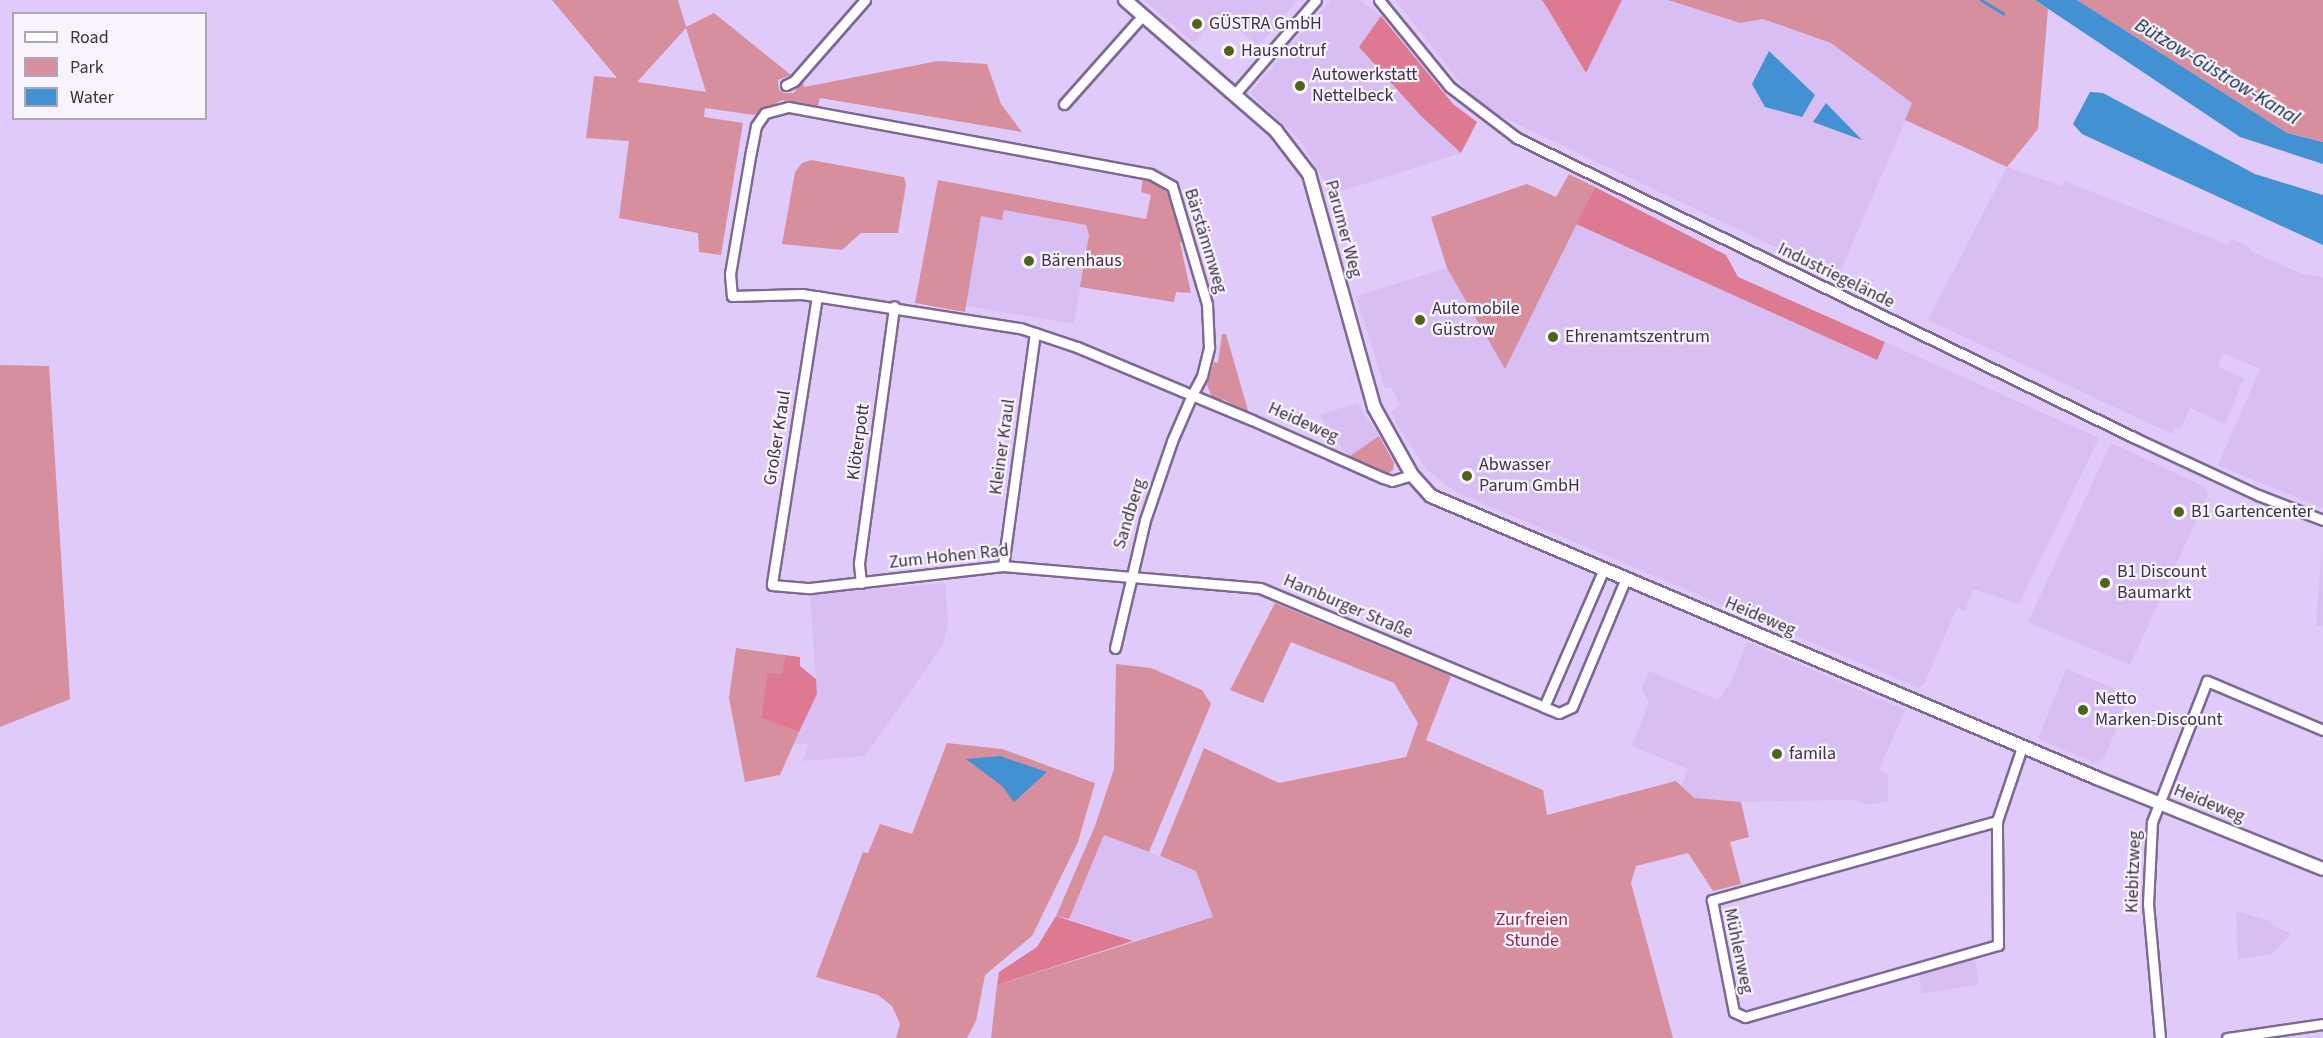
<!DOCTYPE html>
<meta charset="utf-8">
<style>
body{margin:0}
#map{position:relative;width:2323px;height:1038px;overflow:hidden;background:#e0caf9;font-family:"Source Sans 3",sans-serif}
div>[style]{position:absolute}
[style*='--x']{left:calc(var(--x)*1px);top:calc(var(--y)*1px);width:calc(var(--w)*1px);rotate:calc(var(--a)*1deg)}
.built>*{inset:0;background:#d8bef3;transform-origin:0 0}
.green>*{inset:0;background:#d78f9e}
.forest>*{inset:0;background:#dd7a91}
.water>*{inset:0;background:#4291d2}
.stream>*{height:3px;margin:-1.5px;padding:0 1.5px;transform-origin:1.5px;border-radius:1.5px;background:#4291d2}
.roads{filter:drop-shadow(2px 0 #7d6993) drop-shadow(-2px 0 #7d6993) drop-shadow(0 2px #7d6993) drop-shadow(0 -2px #7d6993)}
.street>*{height:9px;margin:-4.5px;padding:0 4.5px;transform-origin:4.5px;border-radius:4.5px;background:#fff}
.secondary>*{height:12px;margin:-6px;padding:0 6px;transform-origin:6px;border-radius:6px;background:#fff}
.dots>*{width:16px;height:16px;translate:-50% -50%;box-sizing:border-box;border:3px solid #f8f3fd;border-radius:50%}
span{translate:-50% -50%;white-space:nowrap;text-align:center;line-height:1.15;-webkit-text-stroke:4.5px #f8f3fd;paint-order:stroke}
.poi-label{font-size:18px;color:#3c3346}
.left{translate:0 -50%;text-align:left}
.street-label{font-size:18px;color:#3c3346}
.park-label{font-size:18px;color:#99234a}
.water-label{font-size:20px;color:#0b2d48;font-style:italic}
.legend{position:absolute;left:12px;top:12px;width:195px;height:108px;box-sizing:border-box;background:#f8f3fd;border:2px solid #ada6b4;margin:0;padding:8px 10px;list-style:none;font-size:18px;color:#3c3346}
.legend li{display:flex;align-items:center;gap:12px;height:30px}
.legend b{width:30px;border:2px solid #ada6b4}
</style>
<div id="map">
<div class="built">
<i style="clip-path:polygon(1144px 0,1298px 0,1258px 46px,1232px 24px,1216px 19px,1194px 43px)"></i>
<i style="clip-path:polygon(1331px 0,1360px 0,1381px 16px,1359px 47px,1421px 116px,1461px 153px,1332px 194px,1300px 140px,1250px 93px)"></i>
<i style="clip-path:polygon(1395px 0,1542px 0,1586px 73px,1622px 0,1668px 0,1740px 23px,1763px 19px,1831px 43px,1913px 103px,1838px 277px,1492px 112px,1467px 91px)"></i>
<i style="clip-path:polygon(2007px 167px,2062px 186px,2064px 181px,2229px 245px,2232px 239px,2251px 248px,2250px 251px,2302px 274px,2323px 277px,2323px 508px,2218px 465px,2260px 369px,2223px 353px,2218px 367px,2244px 378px,2225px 424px,2190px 408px,2181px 429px,2176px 427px,2172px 434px,1928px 320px)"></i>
<i style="clip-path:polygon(1004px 210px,1086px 225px,1089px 235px,1074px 324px,966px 306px,981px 216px)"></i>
<i style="clip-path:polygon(1576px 224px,1876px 360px,1885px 342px,2099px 438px,2019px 604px,1973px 589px,1965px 611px,1957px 608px,1924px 684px,1919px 688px,1456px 492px,1427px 470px,1396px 424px,1392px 412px,1400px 405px,1391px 387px,1385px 389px,1356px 296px,1447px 268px,1505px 368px)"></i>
<i style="clip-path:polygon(1357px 403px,1379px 436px,1348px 457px,1319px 415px)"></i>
<i style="clip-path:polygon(2111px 443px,2205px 487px,2208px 495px,2130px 665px,2028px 622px)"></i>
<i style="clip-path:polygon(2322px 549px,2323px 626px,2316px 626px)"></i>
<i style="clip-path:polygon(945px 583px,948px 624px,943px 645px,865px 756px,803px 761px,808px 744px,794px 744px,817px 694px,810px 595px)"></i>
<i style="clip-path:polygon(1747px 642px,1905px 710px,1879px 770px,1888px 774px,1888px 801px,1868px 805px,1853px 800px,1717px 802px,1694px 798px,1681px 787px,1688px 769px,1632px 746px,1649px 702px,1641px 689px,1649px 671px,1718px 700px,1731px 682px)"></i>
<i style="clip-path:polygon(2066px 669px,2123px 692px,2126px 702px,2106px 755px,2097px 764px,2038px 739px)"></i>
<i style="clip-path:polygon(1104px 835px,1196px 871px,1213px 917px,1133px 941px,1069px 919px)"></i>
<i style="clip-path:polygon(2236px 911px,2271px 921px,2272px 925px,2291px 934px,2272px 954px,2238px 959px)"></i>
<i style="left:1975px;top:960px;width:25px;height:58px;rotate:81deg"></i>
</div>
<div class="green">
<i style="clip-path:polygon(evenodd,552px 0,678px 0,686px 27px,714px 13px,791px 75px,778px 80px,779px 90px,784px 93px,794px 93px,802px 79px,804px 87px,938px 61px,987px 64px,1001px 104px,1022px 132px,820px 98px,818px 106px,782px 100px,754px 115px,705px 108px,704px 117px,743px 123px,721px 255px,699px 252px,698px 233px,619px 218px,629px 141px,586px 138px,594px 76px,617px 78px,552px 0,686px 28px,706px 92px,638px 82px,638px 81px,686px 28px)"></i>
<i style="clip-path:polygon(1668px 0,2035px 0,2048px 9px,2038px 129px,2007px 167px,1905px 120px,1912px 103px,1831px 43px,1763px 19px,1740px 23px)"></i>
<i style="clip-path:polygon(2077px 0,2323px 0,2323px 142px,2287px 133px)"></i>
<i style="clip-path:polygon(811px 160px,904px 177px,906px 185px,898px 233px,861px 233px,842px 250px,782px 244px,795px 172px,802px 163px)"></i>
<i style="clip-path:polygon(1569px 174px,1595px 187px,1505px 369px,1447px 268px,1431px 217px,1527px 184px,1556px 197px)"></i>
<i style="clip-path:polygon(1143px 177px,1156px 182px,1173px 199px,1185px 238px,1180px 243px,1191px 293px,1176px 292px,1174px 302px,1080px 287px,1089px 235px,1086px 225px,1004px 210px,1002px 220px,981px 216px,965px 312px,915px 303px,938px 180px,1146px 219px,1151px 195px,1141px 192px)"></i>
<i style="clip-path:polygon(1222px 334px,1226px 334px,1249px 414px,1223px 399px,1221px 402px,1212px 397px,1207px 385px,1214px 362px,1218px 363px)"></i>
<i style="clip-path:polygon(0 365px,49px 366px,70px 699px,0 727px)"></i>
<i style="clip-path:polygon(1379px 436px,1394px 463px,1393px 470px,1387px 474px,1347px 458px)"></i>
<i style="clip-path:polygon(1275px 603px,1451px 676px,1426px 740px,1543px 790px,1547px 815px,1676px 781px,1694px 798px,1741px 802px,1749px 837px,1730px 842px,1741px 884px,1713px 891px,1688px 853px,1636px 866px,1631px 883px,1673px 1038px,991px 1038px,997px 985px,1213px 917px,1196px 871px,1160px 856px,1204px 748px,1279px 783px,1406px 757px,1418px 723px,1394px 683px,1291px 642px,1263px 703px,1230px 690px)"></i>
<i style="clip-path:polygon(736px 648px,785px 655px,782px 674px,769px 672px,761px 717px,799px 732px,780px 775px,745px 782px,729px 698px)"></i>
<i style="clip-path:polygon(1116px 664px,1151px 668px,1202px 690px,1211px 704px,1149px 852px,1104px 835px,1069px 919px,1056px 916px,1095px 826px,1114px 769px)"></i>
<i style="clip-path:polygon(947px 743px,1002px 749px,1095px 783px,1078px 842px,1032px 936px,985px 975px,976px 1021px,967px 1038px,896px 1038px,900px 1024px,892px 1006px,878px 995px,816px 977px,863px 852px,868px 853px,880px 824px,912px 834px)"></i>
</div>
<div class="forest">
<i style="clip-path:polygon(1542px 0,1622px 0,1586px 73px,1546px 6px)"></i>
<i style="clip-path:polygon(1381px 16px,1453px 104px,1477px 122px,1461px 153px,1421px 116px,1359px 47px)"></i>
<i style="clip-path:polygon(1595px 187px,1726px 255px,1738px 277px,1885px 342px,1877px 360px,1576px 224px)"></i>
<i style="clip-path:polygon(785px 655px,800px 657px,800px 666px,816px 679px,817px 694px,799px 732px,761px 718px,768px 672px,782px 674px)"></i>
<i style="clip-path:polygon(1056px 916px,1133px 941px,997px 985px,999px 972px,1037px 947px)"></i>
</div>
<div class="water">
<i style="clip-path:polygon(2035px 0,2077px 0,2287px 133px,2323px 142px,2323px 164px,2240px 137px)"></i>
<i style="clip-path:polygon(1769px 51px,1815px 95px,1802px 117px,1765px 107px,1752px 84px)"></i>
<i style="clip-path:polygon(2090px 92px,2103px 93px,2255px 174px,2323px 195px,2323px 245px,2082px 134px,2073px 124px)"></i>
<i style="clip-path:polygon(1826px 103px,1862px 140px,1813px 122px)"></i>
<i style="clip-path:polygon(1000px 756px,1047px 772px,1014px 802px,1002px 786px,966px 759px)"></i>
</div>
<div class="stream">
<i style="--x:1981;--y:0;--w:26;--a:31"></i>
</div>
<div class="roads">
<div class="street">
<i style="--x:1379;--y:0;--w:112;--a:50.8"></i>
<i style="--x:1450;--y:87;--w:84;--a:37.3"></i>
<i style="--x:1517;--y:138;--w:687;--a:25.89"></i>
<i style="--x:2135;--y:438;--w:136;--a:24.9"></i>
<i style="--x:2258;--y:495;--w:70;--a:21"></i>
<i style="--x:786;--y:85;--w:9;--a:-27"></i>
<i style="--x:794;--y:81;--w:108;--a:-48.8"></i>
<i style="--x:1234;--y:95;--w:125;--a:-49.2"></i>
<i style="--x:1064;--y:104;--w:119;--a:-48.4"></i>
<i style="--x:817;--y:296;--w:292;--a:98.9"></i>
<i style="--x:772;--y:585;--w:38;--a:5"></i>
<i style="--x:810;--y:588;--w:194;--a:-6.5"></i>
<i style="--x:1003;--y:566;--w:258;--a:4.9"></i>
<i style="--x:1260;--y:588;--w:308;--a:22.7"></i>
<i style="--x:1003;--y:566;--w:235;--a:-82.2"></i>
<i style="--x:1603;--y:571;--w:148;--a:113.5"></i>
<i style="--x:1544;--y:707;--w:16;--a:22"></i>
<i style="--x:1559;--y:713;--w:14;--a:-25"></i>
<i style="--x:1572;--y:707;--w:138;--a:-67.3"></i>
<i style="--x:861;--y:583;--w:20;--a:-96"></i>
<i style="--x:859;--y:563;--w:259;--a:-82.2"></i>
<i style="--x:1115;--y:648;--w:131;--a:-76.8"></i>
<i style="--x:1145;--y:520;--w:83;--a:-71.1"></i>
<i style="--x:1172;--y:441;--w:50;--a:-66.5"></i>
<i style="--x:1192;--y:395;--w:21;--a:-62"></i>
<i style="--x:1202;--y:376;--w:30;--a:-76"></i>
<i style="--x:1209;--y:347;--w:43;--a:-92.7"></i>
<i style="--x:1207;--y:304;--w:123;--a:-106.5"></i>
<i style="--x:1172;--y:186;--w:25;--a:-151"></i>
<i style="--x:1150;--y:174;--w:368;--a:-169.5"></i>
<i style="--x:788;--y:107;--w:24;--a:165"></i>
<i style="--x:765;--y:113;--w:16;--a:125"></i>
<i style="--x:756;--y:126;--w:25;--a:101"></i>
<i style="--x:751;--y:151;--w:125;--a:99.7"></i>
<i style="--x:730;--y:274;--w:22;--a:85"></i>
<i style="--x:732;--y:296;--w:70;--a:-1.6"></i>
<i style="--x:802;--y:294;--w:221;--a:8.9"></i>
<i style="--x:1020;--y:328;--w:60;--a:18.4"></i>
<i style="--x:1077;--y:347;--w:114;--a:22.7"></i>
<i style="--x:1182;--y:391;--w:11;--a:22"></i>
<i style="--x:1192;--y:395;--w:65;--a:22.6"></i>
<i style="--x:1252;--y:420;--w:143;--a:23.9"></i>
<i style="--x:1383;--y:478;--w:9;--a:18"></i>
<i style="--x:1392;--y:481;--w:21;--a:-17"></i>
<i style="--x:1997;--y:821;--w:296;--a:164.5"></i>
<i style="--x:1712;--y:900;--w:114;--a:78.9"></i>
<i style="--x:1734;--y:1012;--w:12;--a:24"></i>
<i style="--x:1745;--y:1017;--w:263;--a:-15.9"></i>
<i style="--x:1998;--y:945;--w:124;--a:-90.5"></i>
<i style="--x:1997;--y:821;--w:78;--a:-71.3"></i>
<i style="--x:2160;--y:1038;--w:135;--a:-95.1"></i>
<i style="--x:2148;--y:904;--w:82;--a:-87.2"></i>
<i style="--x:2152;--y:822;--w:151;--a:-68.7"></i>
<i style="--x:2207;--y:681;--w:126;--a:22.9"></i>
<i style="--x:2227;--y:1038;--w:97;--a:-8.3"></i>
</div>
<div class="secondary">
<i style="--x:1125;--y:0;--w:200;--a:40.9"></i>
<i style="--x:1276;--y:131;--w:54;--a:52.5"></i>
<i style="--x:1309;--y:174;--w:242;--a:74.4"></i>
<i style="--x:1374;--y:407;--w:78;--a:60.8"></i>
<i style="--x:1412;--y:475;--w:28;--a:48"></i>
<i style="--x:1431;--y:496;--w:725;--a:22.96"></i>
<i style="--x:2099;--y:779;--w:241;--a:21.9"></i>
</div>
</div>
<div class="dots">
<i style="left:1197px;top:24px;background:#4c6516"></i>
<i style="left:1229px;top:51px;background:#4c6516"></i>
<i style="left:1300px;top:86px;background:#4c6516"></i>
<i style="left:1029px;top:261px;background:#4c6516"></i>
<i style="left:1420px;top:320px;background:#4c6516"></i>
<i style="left:1553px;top:337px;background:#4c6516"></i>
<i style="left:1467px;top:476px;background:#4c6516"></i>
<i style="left:2179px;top:512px;background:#4c6516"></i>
<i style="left:2105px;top:583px;background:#4c6516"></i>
<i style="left:2083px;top:710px;background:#4c6516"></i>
<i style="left:1777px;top:754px;background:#4c6516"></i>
</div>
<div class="poi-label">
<span class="left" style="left:1209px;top:24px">GÜSTRA GmbH</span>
<span class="left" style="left:1241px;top:51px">Hausnotruf</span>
<span class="left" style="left:1312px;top:86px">Autowerkstatt<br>Nettelbeck</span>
<span class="left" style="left:1041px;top:261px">Bärenhaus</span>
<span class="left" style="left:1432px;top:320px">Automobile<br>Güstrow</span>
<span class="left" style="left:1565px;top:337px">Ehrenamtszentrum</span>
<span class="left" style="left:1479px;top:476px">Abwasser<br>Parum GmbH</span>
<span class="left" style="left:2191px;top:512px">B1 Gartencenter</span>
<span class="left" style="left:2117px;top:583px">B1 Discount<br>Baumarkt</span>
<span class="left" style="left:2095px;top:710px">Netto<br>Marken-Discount</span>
<span class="left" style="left:1789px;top:754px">famila</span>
</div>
<div class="street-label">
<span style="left:1343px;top:229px;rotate:75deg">Parumer Weg</span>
<span style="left:1205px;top:241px;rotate:73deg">Bärstämmweg</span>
<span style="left:1836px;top:276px;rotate:26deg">Industriegelände</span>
<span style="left:1303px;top:423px;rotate:24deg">Heideweg</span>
<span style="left:778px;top:438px;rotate:-81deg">Großer Kraul</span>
<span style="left:859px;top:442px;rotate:-82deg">Klöterpott</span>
<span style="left:1003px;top:447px;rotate:-82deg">Kleiner Kraul</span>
<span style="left:1130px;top:514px;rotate:-73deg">Sandberg</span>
<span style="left:949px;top:557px;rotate:-6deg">Zum Hohen Rad</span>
<span style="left:1348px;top:607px;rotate:23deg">Hamburger Straße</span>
<span style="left:1760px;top:617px;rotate:23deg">Heideweg</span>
<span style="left:2209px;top:804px;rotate:22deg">Heideweg</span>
<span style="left:2134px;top:872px;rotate:-88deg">Kiebitzweg</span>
<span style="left:1738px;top:951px;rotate:78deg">Mühlenweg</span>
</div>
<div class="park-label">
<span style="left:1532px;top:931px">Zur freien<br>Stunde</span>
</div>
<div class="water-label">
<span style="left:2217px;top:72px;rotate:31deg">Bützow-Güstrow-Kanal</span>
</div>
<ul class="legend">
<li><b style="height:8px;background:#fff"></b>Road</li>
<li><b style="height:16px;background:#d78f9e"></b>Park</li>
<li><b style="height:16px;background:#4291d2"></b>Water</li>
</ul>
</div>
